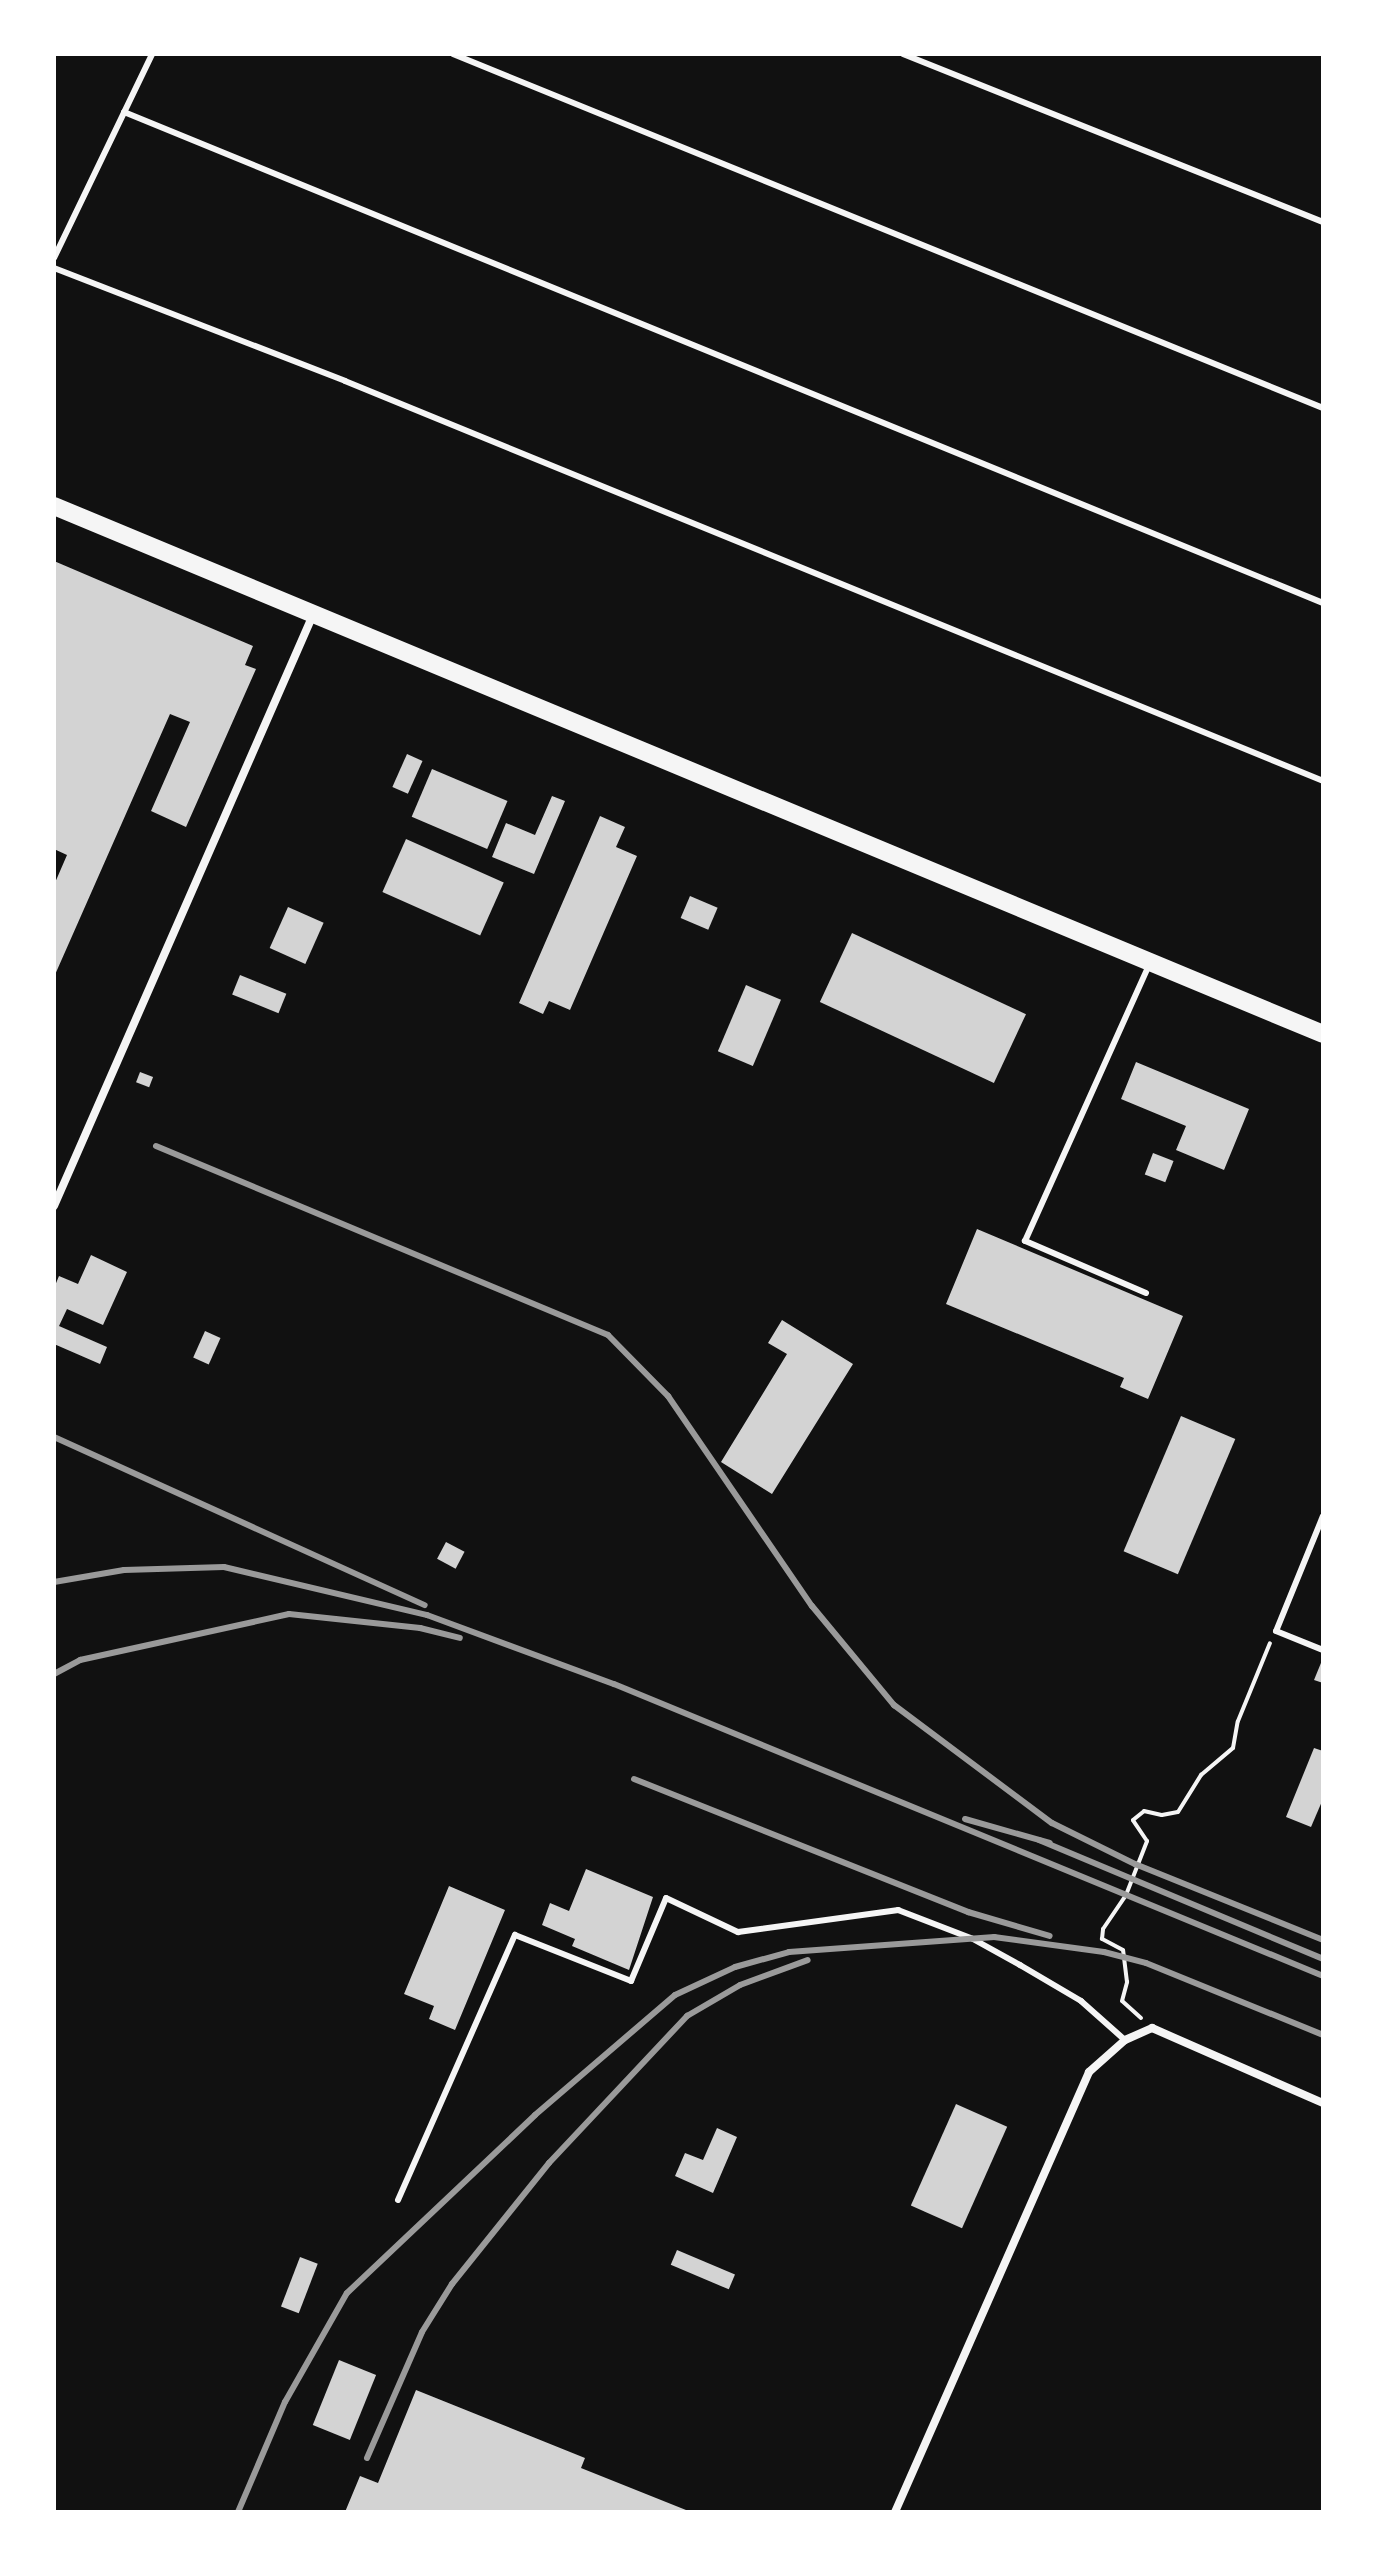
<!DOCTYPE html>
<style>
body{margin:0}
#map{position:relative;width:1377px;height:2566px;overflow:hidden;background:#111;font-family:Merriweather,serif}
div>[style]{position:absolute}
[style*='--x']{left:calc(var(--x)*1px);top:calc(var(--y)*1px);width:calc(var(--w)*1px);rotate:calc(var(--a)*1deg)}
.building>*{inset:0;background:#d3d3d3;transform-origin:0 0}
.path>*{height:4px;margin:-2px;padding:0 2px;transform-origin:2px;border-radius:2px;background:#f5f5f5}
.service>*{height:6px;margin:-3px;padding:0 3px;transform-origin:3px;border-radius:3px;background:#f5f5f5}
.minor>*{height:8px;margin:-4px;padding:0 4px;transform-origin:4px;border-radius:4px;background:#f5f5f5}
.primary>*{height:18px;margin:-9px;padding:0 9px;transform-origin:9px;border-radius:9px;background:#f5f5f5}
.rail>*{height:6px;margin:-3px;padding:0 3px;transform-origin:3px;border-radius:3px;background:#9a9a9a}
span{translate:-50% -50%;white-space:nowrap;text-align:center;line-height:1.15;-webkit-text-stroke:8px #fff;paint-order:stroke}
.frame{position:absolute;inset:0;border:56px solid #fff;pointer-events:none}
</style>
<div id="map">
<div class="building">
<i style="clip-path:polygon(54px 561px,253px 646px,245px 665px,256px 669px,186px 827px,151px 811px,190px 722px,170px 714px,54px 977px,54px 885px,67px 855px,54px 849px)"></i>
<i style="left:407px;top:754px;width:17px;height:36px;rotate:24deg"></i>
<i style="left:432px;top:769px;width:82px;height:52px;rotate:23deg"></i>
<i style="clip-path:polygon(552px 796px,565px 801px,534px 874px,492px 857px,506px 823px,535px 835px)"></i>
<i style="clip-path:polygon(600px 816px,625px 827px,616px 847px,637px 856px,570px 1010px,549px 1001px,543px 1014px,519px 1003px)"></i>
<i style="left:406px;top:839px;width:107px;height:58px;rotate:24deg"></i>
<i style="left:690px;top:896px;width:30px;height:24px;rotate:23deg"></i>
<i style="left:288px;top:907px;width:39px;height:45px;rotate:24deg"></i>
<i style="left:852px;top:933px;width:192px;height:76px;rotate:25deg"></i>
<i style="left:240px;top:975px;width:50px;height:21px;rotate:22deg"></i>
<i style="left:746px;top:985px;width:38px;height:72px;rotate:23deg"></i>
<i style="clip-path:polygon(1136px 1062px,1249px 1109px,1224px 1170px,1176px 1150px,1186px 1126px,1121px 1099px)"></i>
<i style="left:140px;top:1072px;width:14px;height:11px;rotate:21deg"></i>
<i style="left:1153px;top:1153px;width:22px;height:23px;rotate:21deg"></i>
<i style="clip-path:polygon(977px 1229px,1183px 1316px,1148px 1399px,1120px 1387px,1124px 1378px,946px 1304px)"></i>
<i style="clip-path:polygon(91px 1255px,127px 1272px,103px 1325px,67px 1309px,59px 1326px,107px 1347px,100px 1364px,54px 1344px,54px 1288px,59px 1276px,78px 1284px)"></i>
<i style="clip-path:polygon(782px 1320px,853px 1364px,772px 1494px,721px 1462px,787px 1354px,768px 1343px)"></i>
<i style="left:205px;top:1331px;width:17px;height:29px;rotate:24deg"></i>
<i style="left:1181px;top:1416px;width:59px;height:147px;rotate:23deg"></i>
<i style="left:446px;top:1542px;width:21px;height:19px;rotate:28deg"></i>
<i style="clip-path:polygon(1323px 1658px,1323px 1683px,1314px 1680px)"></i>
<i style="clip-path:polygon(1314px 1748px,1323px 1751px,1323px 1799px,1311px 1827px,1286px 1817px)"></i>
<i style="clip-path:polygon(586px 1869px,653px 1897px,629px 1970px,572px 1946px,575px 1939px,542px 1925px,550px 1903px,569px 1911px)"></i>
<i style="clip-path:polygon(449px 1886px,505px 1910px,455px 2030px,429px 2019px,434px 2006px,404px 1994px)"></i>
<i style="left:956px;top:2104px;width:56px;height:111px;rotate:24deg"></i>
<i style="clip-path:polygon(717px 2128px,737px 2137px,713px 2193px,675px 2176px,685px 2153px,703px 2160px)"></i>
<i style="left:677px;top:2250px;width:63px;height:16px;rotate:23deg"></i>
<i style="left:300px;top:2257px;width:19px;height:53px;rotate:21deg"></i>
<i style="left:339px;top:2360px;width:40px;height:70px;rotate:22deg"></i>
<i style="clip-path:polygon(416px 2390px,585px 2458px,581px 2468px,691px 2512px,345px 2512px,360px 2476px,378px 2483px)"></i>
</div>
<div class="path">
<i style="--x:1141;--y:2018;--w:25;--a:-138"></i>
<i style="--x:1122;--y:2001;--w:20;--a:-75"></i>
<i style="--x:1127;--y:1982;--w:32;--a:-97"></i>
<i style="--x:1123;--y:1950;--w:24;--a:-152"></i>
<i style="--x:1102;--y:1939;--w:10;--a:-84"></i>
<i style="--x:1103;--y:1929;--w:41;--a:-55.9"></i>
<i style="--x:1126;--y:1895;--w:58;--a:-68.7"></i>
<i style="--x:1147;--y:1841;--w:25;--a:-124"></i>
<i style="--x:1133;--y:1820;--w:14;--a:-39"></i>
<i style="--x:1144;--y:1811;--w:18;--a:13"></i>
<i style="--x:1162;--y:1815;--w:16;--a:-11"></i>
<i style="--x:1178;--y:1812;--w:44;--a:-58.1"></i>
<i style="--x:1201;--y:1775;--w:42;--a:-40.2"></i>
<i style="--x:1233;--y:1748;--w:27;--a:-80"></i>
<i style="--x:1238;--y:1721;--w:84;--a:-67.7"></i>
</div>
<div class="service">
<i style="--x:453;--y:54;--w:939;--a:22.14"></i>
<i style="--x:903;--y:54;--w:452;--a:21.8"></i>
<i style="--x:124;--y:112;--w:1296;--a:22.27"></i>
<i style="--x:54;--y:258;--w:226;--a:-64.3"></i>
<i style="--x:54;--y:268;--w:312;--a:21.2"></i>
<i style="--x:345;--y:381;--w:1057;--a:22.24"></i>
<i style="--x:1146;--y:1293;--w:132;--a:-156.7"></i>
<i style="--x:1025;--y:1241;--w:303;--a:-65.8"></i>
<i style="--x:1323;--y:1516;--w:124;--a:112.2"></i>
<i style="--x:1276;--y:1631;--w:51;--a:22"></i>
<i style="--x:398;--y:2200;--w:290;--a:-66.2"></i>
<i style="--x:515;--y:1935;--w:125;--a:21.6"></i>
<i style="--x:631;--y:1981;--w:90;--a:-67.1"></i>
<i style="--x:666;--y:1898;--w:80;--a:25.3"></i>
<i style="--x:738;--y:1932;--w:162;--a:-7.8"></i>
<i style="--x:898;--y:1910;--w:80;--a:21.1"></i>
<i style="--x:973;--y:1939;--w:54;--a:29"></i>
<i style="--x:1020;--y:1965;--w:71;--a:30.5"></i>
<i style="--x:1081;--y:2001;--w:59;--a:41.6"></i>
</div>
<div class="minor">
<i style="--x:54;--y:1206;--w:645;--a:-66.34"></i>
<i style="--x:895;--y:2512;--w:481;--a:-66.2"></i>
<i style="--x:1089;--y:2072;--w:48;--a:-41.6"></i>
<i style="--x:1125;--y:2040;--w:30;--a:-24"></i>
<i style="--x:1152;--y:2028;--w:187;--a:23.7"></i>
</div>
<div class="primary">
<i style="--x:54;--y:506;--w:1374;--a:22.59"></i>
</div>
<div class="rail">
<i style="--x:156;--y:1146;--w:490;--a:22.7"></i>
<i style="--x:608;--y:1335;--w:86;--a:45.5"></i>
<i style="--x:668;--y:1396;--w:255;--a:55.6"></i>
<i style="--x:812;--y:1606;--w:129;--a:50.4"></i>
<i style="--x:894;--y:1705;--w:197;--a:36.8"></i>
<i style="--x:1052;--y:1823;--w:93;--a:26.3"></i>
<i style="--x:1135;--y:1864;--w:203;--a:22"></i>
<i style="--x:54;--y:1437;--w:407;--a:24.4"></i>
<i style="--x:54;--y:1582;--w:71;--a:-9.7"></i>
<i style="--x:124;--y:1570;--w:100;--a:-1.7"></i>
<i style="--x:224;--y:1567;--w:209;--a:13.3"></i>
<i style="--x:427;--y:1615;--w:199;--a:20.3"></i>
<i style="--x:614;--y:1684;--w:767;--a:22.38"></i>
<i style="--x:54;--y:1674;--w:30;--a:-28"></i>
<i style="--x:80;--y:1660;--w:214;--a:-12.4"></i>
<i style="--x:289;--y:1614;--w:132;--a:6.1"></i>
<i style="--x:420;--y:1628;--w:41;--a:14"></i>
<i style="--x:634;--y:1779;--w:360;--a:21.7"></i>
<i style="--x:968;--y:1912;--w:85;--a:16.3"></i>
<i style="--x:965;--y:1819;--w:88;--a:15.8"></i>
<i style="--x:1039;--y:1840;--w:308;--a:22.7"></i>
<i style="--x:367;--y:2458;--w:137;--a:-66.4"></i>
<i style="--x:422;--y:2332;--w:57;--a:-58"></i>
<i style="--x:452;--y:2284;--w:155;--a:-51.3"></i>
<i style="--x:549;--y:2163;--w:202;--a:-46.8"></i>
<i style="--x:687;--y:2016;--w:61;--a:-30.3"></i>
<i style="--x:740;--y:1985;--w:72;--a:-20.2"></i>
<i style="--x:238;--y:2512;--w:120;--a:-66.9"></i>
<i style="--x:285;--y:2402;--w:125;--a:-60.4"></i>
<i style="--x:347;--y:2293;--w:259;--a:-43.4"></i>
<i style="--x:535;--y:2115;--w:184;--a:-40.6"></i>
<i style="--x:675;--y:1995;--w:66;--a:-25"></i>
<i style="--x:735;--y:1967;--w:56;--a:-15.5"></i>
<i style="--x:789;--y:1952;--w:206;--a:-4.2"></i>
<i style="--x:994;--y:1937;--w:111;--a:7.8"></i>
<i style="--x:1104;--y:1952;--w:43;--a:14.7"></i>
<i style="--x:1146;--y:1963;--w:191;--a:22.1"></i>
</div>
<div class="frame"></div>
</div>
